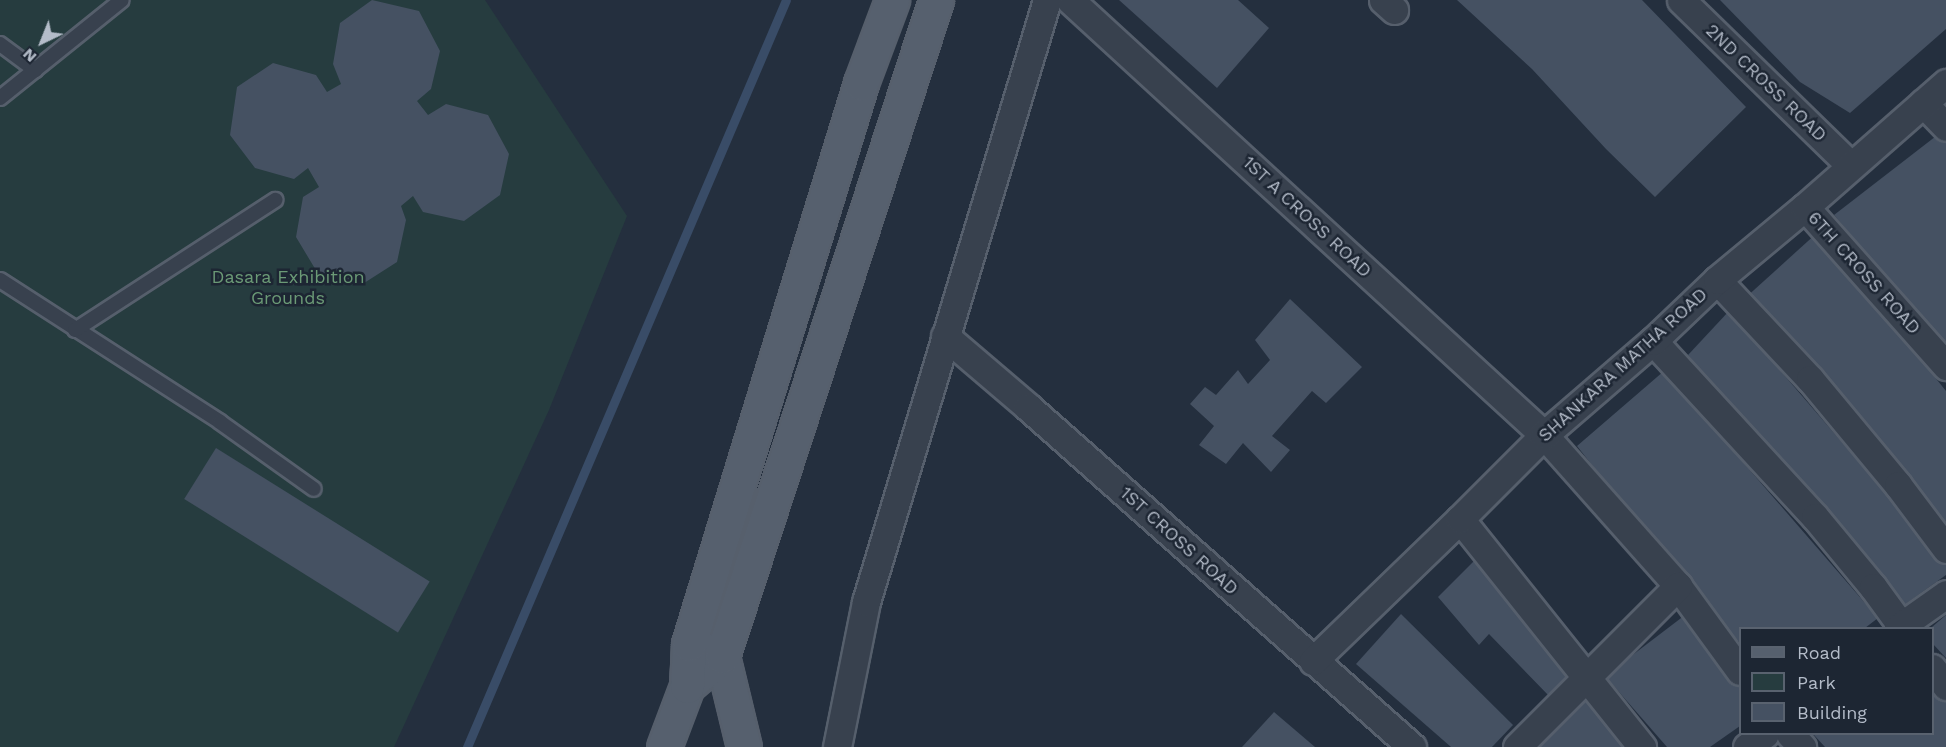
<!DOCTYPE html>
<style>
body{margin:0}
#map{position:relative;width:1946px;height:747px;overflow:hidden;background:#242f3e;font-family:"Work Sans",sans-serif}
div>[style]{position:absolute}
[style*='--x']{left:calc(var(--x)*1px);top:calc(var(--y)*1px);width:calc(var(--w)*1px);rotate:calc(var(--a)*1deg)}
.green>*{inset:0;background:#263c3f}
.stream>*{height:9px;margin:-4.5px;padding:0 4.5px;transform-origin:4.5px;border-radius:4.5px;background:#394c67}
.building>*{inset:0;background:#455162;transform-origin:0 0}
.roads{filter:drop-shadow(2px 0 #565f6c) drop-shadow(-2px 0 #565f6c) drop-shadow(0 2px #565f6c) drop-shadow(0 -2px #565f6c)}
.lane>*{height:14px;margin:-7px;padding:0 7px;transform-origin:7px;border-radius:7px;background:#38414e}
.street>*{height:27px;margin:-13.5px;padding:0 13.5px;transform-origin:13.5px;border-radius:13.5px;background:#38414e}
.primary>*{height:33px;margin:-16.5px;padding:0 16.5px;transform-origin:16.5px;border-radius:16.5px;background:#56606e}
span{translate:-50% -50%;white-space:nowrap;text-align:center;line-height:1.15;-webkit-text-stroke:5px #1d2633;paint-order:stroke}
.street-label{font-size:18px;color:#b4bcc9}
.park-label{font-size:18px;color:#6b9a76}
.legend{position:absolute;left:1739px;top:627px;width:195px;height:108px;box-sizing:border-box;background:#1d2633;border:2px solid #59626f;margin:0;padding:8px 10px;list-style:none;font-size:18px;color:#b4bcc9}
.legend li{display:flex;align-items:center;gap:12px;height:30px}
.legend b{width:30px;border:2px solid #59626f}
.north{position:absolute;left:12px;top:12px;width:60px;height:60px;-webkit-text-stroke:4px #1d2633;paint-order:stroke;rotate:223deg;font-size:16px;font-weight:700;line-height:24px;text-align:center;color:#b4bcc9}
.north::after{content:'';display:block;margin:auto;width:21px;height:27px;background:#b4bcc9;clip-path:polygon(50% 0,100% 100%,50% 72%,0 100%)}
</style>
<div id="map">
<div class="green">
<i style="clip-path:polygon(0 0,485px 0,627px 216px,549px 410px,394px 747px,0 747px)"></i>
</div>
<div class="stream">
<i style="--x:467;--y:747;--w:812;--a:-66.88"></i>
</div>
<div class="building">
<i style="clip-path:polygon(372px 0,419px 11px,440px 51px,431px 89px,417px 101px,428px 115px,446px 104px,488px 115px,509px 154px,500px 195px,464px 221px,423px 212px,413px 196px,401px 206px,406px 220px,397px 262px,361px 285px,317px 272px,296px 237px,303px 197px,319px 187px,308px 168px,294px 179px,255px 168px,230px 135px,237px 87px,273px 63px,316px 75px,327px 92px,341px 84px,333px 64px,340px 23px)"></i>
<i style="clip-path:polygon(1119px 0,1238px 0,1269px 28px,1217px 88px)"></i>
<i style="clip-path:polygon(1457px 0,1642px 0,1746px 107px,1655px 197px,1606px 149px,1532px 69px)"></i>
<i style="clip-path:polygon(1720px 0,1946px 0,1946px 29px,1850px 113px,1800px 82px)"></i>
<i style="clip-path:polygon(1940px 133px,1946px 140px,1946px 347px,1834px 215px)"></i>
<i style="clip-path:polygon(1818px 232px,1946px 391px,1946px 535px,1744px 299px)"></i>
<i style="clip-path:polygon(1290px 299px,1362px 367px,1326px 403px,1312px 391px,1272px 436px,1290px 450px,1271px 472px,1243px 443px,1226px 464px,1199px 445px,1214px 426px,1190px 404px,1205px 387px,1216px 395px,1238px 370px,1248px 384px,1270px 360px,1255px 340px)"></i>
<i style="clip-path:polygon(1729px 311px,1946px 563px,1946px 575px,1900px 608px,1718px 394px,1688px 355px)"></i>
<i style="clip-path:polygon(1664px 371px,1878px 618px,1865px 628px,1740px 628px,1740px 643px,1662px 554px,1577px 446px)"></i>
<i style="left:216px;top:448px;width:252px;height:60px;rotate:32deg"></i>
<i style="clip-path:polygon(1480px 555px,1578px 672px,1550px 697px,1489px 634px,1479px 645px,1438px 597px)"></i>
<i style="clip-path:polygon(1689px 612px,1740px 685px,1740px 726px,1710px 747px,1667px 747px,1605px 676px)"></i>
<i style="clip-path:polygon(1401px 614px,1513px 725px,1492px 747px,1451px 747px,1356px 664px)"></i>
<i style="clip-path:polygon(1946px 615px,1946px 658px,1932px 643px,1932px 627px)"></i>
<i style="clip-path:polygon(1932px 684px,1946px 700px,1946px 747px,1825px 747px,1813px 734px,1932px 734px)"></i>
<i style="clip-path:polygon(1589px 696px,1629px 747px,1533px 747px,1547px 734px)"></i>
<i style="clip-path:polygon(1274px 712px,1315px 747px,1242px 747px)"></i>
</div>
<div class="roads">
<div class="lane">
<i style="--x:0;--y:44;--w:44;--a:36.6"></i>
<i style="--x:0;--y:98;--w:156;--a:-38.8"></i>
<i style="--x:0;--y:280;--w:262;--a:32.8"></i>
<i style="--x:220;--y:422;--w:115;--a:35.5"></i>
<i style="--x:75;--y:330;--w:239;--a:-33"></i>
</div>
<div class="street">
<i style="--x:1070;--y:0;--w:643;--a:42.54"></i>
<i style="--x:1544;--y:435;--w:202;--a:48.4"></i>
<i style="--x:1678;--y:586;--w:105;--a:53.9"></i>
<i style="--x:1383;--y:0;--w:15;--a:42"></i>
<i style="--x:1681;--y:0;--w:236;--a:44.3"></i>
<i style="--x:1923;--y:103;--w:33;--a:46"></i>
<i style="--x:1805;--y:207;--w:213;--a:48.4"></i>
<i style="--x:1717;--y:280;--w:136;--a:46.8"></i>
<i style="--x:1810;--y:379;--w:138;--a:50.3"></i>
<i style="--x:1898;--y:485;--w:80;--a:53.1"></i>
<i style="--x:945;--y:336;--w:109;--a:40.5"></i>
<i style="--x:1028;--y:407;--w:513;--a:41.52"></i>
<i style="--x:1653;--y:341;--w:239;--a:47.4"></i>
<i style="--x:1815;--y:517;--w:91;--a:50.4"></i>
<i style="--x:1873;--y:587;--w:51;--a:53.8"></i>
<i style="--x:1460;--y:519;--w:292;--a:51.4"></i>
<i style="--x:1898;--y:628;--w:59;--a:-35.3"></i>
<i style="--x:1313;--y:661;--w:204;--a:-44"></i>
<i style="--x:1460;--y:519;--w:119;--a:-45"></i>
<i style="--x:1544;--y:435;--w:144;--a:-40.8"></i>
<i style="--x:1653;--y:341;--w:88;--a:-43.6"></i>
<i style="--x:1717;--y:280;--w:114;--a:-39.7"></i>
<i style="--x:1805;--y:207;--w:188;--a:-41.3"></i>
<i style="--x:1932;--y:668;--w:23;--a:52"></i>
<i style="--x:1790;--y:734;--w:18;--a:47"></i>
<i style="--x:837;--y:747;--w:148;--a:-78.7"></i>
<i style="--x:866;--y:602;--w:629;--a:-73.27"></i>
<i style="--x:1517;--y:747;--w:228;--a:-45"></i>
<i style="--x:1747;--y:747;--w:22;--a:-36"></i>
</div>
<div class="primary">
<i style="--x:705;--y:650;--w:18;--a:19"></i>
<i style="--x:722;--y:656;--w:94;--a:76.4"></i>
<i style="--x:687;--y:686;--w:46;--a:-40.6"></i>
<i style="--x:722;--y:656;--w:690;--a:-71.93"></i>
<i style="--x:664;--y:747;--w:65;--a:-69.3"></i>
<i style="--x:687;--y:686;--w:42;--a:-87.3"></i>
<i style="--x:689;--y:644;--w:587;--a:-72.95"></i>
<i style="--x:861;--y:83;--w:89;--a:-69.5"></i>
</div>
</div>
<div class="street-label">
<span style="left:1766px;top:83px;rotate:44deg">2ND CROSS ROAD</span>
<span style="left:1307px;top:217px;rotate:43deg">1ST A CROSS ROAD</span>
<span style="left:1864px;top:273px;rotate:48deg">6TH CROSS ROAD</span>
<span style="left:1623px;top:365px;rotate:-42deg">SHANKARA MATHA ROAD</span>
<span style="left:1179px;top:541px;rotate:42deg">1ST CROSS ROAD</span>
</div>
<div class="park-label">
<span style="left:288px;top:288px">Dasara Exhibition<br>Grounds</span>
</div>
<ul class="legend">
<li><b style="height:8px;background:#56606e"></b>Road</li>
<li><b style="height:16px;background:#263c3f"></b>Park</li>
<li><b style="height:16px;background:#455162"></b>Building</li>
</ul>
<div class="north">N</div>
</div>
